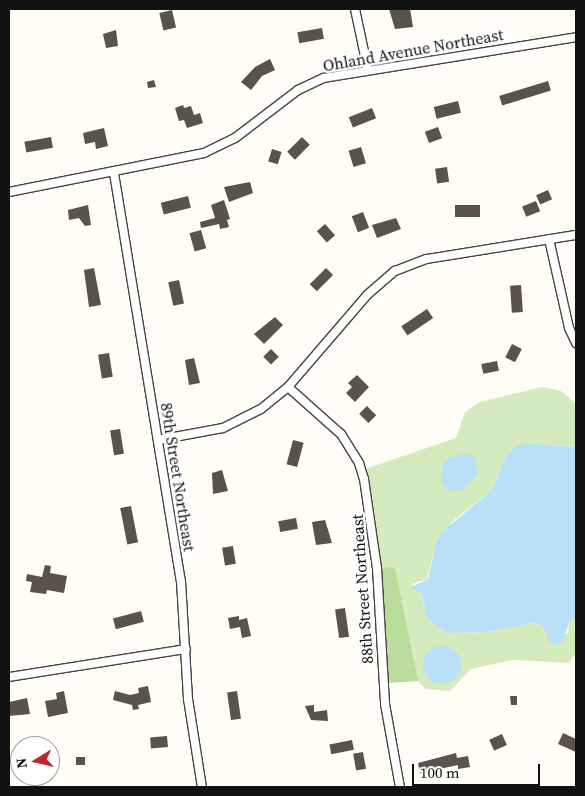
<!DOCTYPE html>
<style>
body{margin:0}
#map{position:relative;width:585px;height:796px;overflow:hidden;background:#fffdf5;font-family:"Source Serif 4",serif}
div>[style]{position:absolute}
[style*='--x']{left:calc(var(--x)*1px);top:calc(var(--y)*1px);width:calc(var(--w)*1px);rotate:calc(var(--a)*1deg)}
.green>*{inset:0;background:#d5ebbd}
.forest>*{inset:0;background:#b9dc9c}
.water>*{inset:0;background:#b9e0f7}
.round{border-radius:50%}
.building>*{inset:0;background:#5a524d;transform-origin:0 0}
.roads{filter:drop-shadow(1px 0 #444) drop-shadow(-1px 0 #444) drop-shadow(0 1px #444) drop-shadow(0 -1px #444)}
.street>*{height:8px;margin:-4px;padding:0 4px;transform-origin:4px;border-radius:4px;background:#fff}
span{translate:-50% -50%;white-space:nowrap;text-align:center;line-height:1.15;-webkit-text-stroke:5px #fff;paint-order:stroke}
.street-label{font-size:16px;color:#111}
.frame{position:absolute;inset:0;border:10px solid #111;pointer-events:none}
.north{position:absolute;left:10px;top:736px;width:50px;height:50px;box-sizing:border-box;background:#fff;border:1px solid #a0a0a0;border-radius:50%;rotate:261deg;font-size:14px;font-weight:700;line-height:20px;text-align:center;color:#111}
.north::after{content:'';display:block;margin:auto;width:18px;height:22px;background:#c4262e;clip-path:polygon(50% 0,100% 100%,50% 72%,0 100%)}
.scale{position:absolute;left:412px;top:764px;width:128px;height:22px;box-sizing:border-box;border:2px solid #111;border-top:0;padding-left:6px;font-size:15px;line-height:18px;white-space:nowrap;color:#111;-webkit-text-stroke:4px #fff;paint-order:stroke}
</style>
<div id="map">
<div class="green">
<i style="clip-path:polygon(542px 387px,561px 391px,576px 404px,576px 447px,525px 443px,505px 458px,492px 490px,454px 520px,436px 542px,427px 579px,412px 584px,422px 594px,424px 607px,459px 633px,487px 632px,533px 623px,542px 625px,548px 638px,568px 633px,569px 622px,576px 617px,575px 654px,569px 663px,513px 660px,484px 666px,471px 669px,450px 691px,426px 689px,418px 681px,413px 665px,395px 568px,382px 569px,365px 469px,456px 438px,465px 412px,480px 402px)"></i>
</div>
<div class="forest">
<i style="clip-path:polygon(385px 567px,395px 568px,418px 681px,389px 683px,382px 569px)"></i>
</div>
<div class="water">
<i style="clip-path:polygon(525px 443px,576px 447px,576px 617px,569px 622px,563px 642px,555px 644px,550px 643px,542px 625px,533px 623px,487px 632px,446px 633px,427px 619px,422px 594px,411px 587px,428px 579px,436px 542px,443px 531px,492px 490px,505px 458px,513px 448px)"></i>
<i style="clip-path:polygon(465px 454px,475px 456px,477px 475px,464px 489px,451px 492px,441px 484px,442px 468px,446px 459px)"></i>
<i class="round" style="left:423px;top:646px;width:38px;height:38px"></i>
</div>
<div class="building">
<i style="clip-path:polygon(389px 9px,410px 9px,413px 27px,395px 29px)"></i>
<i style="left:172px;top:10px;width:18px;height:13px;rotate:77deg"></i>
<i style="left:322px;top:28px;width:11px;height:25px;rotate:80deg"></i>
<i style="clip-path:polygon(116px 30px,118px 46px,106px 48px,103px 34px)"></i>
<i style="clip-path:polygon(270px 59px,275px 70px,262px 76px,251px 90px,241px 82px,255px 67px)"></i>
<i style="clip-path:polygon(154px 80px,156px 87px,148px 88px,147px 82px)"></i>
<i style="left:548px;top:81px;width:10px;height:51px;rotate:73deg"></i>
<i style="left:458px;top:101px;width:12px;height:25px;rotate:76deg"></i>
<i style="clip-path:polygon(183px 105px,184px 108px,191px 106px,194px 115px,200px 113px,203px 123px,187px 128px,184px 120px,179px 121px,175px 108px)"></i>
<i style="left:372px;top:108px;width:11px;height:25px;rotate:68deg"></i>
<i style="left:438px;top:127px;width:12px;height:14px;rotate:70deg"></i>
<i style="clip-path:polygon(104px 128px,108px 146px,96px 149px,95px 142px,85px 144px,83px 133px)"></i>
<i style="left:51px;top:137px;width:11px;height:27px;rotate:80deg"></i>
<i style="left:302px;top:137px;width:11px;height:21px;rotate:45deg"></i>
<i style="left:361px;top:147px;width:17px;height:13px;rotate:73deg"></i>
<i style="left:272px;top:149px;width:10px;height:13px;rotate:17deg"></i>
<i style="left:447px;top:167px;width:15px;height:12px;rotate:82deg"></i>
<i style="clip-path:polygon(250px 182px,253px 193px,229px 202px,224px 187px)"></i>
<i style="left:548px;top:190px;width:10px;height:13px;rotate:66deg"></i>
<i style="left:188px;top:196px;width:12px;height:28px;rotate:76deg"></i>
<i style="clip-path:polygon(224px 200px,230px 219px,227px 220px,229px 227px,220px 229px,219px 224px,201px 228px,200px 222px,215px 218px,211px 205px)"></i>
<i style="left:536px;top:201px;width:11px;height:15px;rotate:68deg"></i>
<i style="clip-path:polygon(88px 205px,91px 225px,85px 226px,79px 218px,69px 220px,68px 210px)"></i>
<i style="left:455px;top:205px;width:25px;height:12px"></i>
<i style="left:363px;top:212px;width:17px;height:12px;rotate:69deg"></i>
<i style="clip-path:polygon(396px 218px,401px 229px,377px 238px,372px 225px)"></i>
<i style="left:325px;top:224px;width:15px;height:11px;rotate:48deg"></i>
<i style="left:201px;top:230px;width:19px;height:12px;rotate:74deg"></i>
<i style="clip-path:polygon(94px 268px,101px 305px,89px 307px,84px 270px)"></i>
<i style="left:326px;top:268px;width:10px;height:23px;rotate:45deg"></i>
<i style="left:179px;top:280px;width:24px;height:11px;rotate:78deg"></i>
<i style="left:521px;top:285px;width:27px;height:11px;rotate:86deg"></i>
<i style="left:427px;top:309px;width:11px;height:31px;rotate:56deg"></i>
<i style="clip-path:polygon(275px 317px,283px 325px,264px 344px,254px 334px)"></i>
<i style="left:512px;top:344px;width:11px;height:15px;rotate:27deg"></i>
<i style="left:271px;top:349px;width:11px;height:11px;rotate:45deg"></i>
<i style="left:109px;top:353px;width:24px;height:11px;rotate:81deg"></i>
<i style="clip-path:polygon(194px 358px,200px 383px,189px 385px,185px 360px)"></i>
<i style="left:497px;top:361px;width:10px;height:16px;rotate:79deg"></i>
<i style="clip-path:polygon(357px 375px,369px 387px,355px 402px,346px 393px,352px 387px,348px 383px)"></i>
<i style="left:367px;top:406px;width:13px;height:11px;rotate:45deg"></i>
<i style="left:120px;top:429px;width:25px;height:10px;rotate:81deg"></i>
<i style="left:293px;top:440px;width:11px;height:25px;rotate:15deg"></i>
<i style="clip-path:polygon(222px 470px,228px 491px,213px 494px,212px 473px)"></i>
<i style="left:131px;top:506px;width:37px;height:11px;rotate:79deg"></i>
<i style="left:296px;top:518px;width:11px;height:18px;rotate:80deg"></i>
<i style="clip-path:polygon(325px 520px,332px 543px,316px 545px,312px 522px)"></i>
<i style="left:233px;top:546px;width:18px;height:11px;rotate:81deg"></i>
<i style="clip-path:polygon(45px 565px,51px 566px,50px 573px,67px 576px,64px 593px,47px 590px,46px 594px,30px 592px,32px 582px,26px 581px,27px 574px,42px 577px)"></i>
<i style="left:345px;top:608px;width:29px;height:10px;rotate:82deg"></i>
<i style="left:141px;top:611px;width:11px;height:29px;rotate:75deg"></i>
<i style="clip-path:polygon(239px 616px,239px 620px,247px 618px,251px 636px,242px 638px,240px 627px,230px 629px,228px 618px)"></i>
<i style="clip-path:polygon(148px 686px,151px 702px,138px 705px,139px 709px,133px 710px,132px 705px,113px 700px,115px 691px,130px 695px,139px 693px,138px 688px)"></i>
<i style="clip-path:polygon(64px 691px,68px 713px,48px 717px,45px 701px,57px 699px,56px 693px)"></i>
<i style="left:237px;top:691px;width:28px;height:10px;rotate:82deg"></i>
<i style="clip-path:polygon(510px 696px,517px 696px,517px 705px,511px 705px)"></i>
<i style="clip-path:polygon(27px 698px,30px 714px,9px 716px,9px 702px)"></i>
<i style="clip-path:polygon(314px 705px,314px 712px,327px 710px,328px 721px,311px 720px,305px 706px)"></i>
<i style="clip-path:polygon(563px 733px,576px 739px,576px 752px,558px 744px)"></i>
<i style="left:502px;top:734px;width:12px;height:14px;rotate:66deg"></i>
<i style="left:167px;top:736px;width:11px;height:17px;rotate:85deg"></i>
<i style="left:352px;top:740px;width:10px;height:23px;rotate:79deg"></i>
<i style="left:363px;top:752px;width:17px;height:10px;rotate:80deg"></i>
<i style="clip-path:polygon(456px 753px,457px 758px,468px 756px,470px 767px,458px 769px,458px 765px,420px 773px,418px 763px)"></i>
<i style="left:76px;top:757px;width:9px;height:8px"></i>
</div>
<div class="roads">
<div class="street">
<i style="--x:355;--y:9;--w:62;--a:78"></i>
<i style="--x:114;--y:173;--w:413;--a:80.7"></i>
<i style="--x:181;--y:581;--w:118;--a:86.6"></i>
<i style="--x:188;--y:699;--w:89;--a:81"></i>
<i style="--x:9;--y:192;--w:199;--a:-11.3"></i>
<i style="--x:204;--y:153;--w:34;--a:-26"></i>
<i style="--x:235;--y:138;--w:79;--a:-37.3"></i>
<i style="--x:298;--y:90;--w:29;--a:-25"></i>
<i style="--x:324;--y:78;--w:255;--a:-9.2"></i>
<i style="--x:549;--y:239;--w:91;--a:77.3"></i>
<i style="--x:569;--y:328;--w:17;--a:65"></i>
<i style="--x:288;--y:387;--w:71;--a:41.6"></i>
<i style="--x:341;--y:434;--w:34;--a:58"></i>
<i style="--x:359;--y:463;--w:17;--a:73"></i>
<i style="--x:364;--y:479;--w:90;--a:81.7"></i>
<i style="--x:377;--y:568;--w:136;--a:86.6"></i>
<i style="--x:385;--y:704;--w:84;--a:79.8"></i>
<i style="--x:158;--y:440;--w:66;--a:-10.5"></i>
<i style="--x:223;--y:428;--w:42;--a:-26.6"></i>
<i style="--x:261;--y:409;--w:35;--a:-39"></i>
<i style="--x:288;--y:387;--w:121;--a:-49.3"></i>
<i style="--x:367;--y:295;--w:37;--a:-41"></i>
<i style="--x:395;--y:271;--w:34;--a:-21"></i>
<i style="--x:427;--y:259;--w:151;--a:-9.2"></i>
<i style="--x:9;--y:677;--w:179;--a:-9"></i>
</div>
</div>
<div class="street-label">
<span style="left:413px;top:50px;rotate:-10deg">Ohland Avenue Northeast</span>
<span style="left:178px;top:477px;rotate:81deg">89th Street Northeast</span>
<span style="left:362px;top:589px;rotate:-94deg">88th Street Northeast</span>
</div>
<div class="frame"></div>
<div class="north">N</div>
<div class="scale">100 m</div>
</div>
